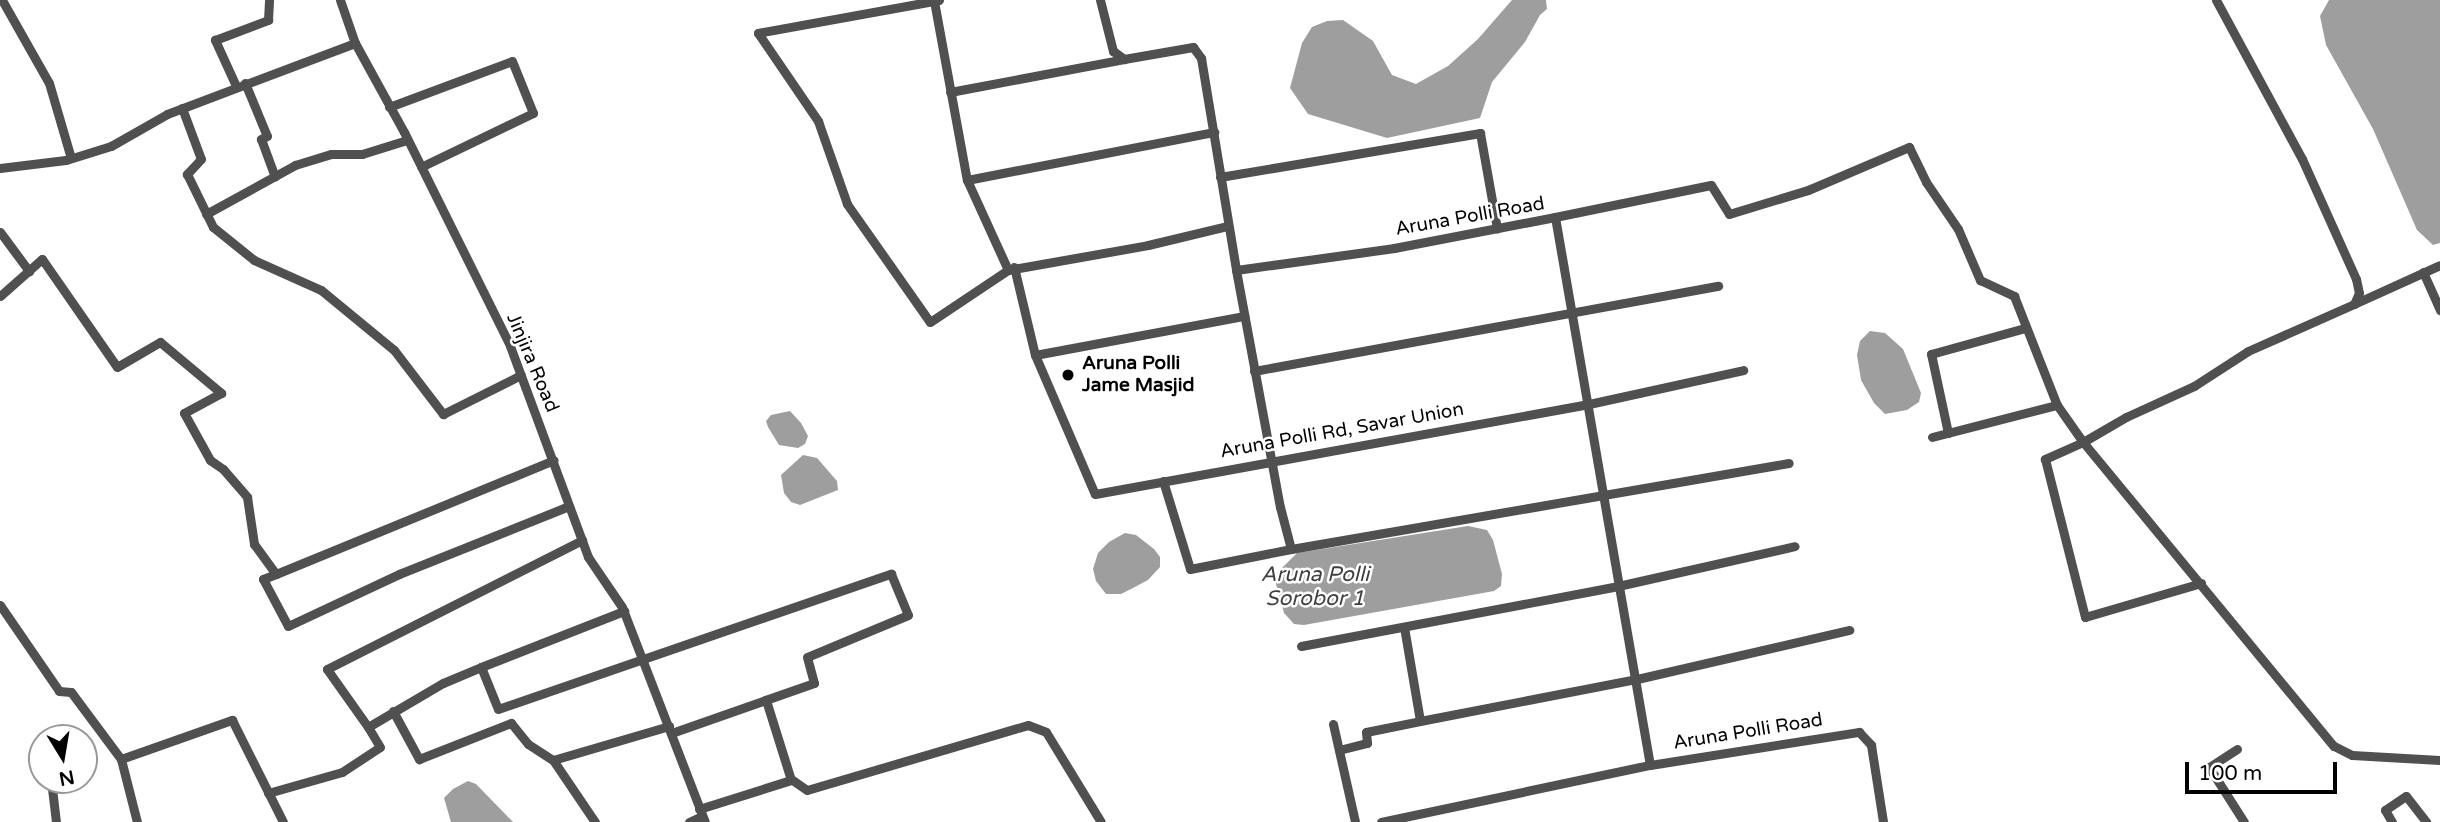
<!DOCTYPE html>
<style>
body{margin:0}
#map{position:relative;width:2440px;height:822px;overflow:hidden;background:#fff;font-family:"Varela Round",sans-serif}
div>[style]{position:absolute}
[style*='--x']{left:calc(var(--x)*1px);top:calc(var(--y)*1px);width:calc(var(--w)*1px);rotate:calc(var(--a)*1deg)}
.water>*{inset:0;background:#9e9e9e}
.minor>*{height:9px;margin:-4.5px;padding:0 4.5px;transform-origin:4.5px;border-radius:4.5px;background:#505050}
.dots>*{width:19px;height:19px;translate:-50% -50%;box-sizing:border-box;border:4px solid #fff;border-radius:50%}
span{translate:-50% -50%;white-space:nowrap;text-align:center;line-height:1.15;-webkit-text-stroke:5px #fff;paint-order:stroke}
.street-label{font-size:19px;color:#000}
.poi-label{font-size:19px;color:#000;font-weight:700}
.left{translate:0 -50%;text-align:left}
.water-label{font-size:21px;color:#3f3f3f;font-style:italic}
.north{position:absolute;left:28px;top:724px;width:70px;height:70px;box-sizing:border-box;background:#fff;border:2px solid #999;border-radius:50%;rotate:169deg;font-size:19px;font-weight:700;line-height:28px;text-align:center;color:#000}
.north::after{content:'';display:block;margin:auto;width:24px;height:32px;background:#000;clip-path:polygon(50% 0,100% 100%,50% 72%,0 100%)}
.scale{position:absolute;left:2185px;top:762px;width:152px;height:32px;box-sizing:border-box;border:4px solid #000;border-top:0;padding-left:9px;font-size:21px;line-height:24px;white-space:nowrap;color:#000;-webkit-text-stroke:5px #fff;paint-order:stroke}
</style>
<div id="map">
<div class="water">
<i style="clip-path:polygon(1512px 0,1546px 0,1547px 9px,1540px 15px,1525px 42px,1492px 82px,1480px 118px,1387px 138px,1308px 114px,1290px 88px,1302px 43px,1312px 27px,1327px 21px,1343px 20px,1373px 41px,1392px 75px,1416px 84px,1448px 66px,1478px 39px)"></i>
<i style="clip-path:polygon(2329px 0,2440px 0,2440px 243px,2433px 245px,2417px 230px,2373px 129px,2326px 45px,2320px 16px)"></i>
<i style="clip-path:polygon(1870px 331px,1885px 333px,1903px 349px,1921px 393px,1919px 402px,1907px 410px,1885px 414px,1874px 403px,1861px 380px,1857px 355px,1860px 341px)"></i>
<i style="clip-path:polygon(790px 411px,801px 423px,808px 436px,805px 444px,798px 448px,779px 445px,768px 427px,766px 421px,771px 415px)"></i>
<i style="clip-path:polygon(803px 455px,817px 458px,837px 481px,838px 490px,800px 505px,791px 502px,784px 493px,781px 475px)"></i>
<i style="clip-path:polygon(1468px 526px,1487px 530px,1493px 540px,1502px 574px,1501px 586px,1494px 591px,1304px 625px,1294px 624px,1284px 613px,1276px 584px,1277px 573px,1297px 553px)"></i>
<i style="clip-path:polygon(1125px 533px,1136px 535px,1154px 549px,1160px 557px,1160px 567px,1148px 580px,1131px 589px,1121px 594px,1106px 594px,1096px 581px,1093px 569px,1098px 553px,1109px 542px)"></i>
<i style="clip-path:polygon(468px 781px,476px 784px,513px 822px,451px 822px,444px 798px,453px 789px)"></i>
</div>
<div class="minor">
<i style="--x:2;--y:0;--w:95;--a:60.5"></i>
<i style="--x:49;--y:83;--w:78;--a:73.7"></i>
<i style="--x:340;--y:0;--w:46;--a:70.8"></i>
<i style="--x:939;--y:0;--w:184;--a:169.7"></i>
<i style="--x:758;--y:33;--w:107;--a:55.7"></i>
<i style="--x:818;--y:121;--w:88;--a:70.7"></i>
<i style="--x:847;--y:204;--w:144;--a:54.9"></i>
<i style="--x:930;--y:322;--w:94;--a:-33.7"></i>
<i style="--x:1100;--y:0;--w:53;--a:75.7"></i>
<i style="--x:1113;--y:51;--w:14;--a:36"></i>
<i style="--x:1124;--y:59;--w:70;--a:-9.9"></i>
<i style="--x:1193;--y:47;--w:14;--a:54"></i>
<i style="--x:1201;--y:58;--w:215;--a:80.6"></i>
<i style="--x:1236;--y:270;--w:160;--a:-7.9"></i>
<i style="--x:1394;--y:248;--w:164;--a:-10.9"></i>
<i style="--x:1555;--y:217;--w:556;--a:80.17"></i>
<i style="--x:1650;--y:765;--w:212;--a:-9"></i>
<i style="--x:1859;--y:732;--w:18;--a:47"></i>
<i style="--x:1871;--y:745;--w:78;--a:81.1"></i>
<i style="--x:934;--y:1;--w:182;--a:79.6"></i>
<i style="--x:967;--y:180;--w:99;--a:65.5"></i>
<i style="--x:1008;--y:270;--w:142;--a:-10.1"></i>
<i style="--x:1148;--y:245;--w:81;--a:-13.5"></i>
<i style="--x:245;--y:83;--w:57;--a:67.5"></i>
<i style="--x:267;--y:136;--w:7;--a:153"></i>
<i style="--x:261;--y:139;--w:40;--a:69.8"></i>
<i style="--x:236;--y:86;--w:51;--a:-114.5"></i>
<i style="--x:215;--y:40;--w:57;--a:-20.7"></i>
<i style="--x:268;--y:20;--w:20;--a:-87"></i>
<i style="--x:950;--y:92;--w:177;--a:-10.7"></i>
<i style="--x:389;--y:107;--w:131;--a:-20.5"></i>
<i style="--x:512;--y:61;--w:56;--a:68"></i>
<i style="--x:533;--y:113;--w:124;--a:154.3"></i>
<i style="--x:182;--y:108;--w:54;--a:69.6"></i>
<i style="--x:201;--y:159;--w:21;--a:133"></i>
<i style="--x:187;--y:174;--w:59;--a:63.9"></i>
<i style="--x:213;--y:227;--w:53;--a:38.8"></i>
<i style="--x:254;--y:260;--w:73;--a:24.1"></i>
<i style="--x:321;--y:290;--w:94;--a:39.4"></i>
<i style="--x:394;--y:350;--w:81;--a:52.6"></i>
<i style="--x:443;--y:414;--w:87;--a:-26.6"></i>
<i style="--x:0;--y:168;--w:66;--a:-6.9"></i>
<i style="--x:66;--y:160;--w:47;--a:-17.3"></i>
<i style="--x:111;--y:146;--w:64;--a:-29.7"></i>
<i style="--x:167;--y:114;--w:201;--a:-20.7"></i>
<i style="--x:355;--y:43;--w:102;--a:61.2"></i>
<i style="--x:404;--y:132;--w:239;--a:63.6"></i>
<i style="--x:510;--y:346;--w:225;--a:69.7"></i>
<i style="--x:588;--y:557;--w:60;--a:55.8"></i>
<i style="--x:622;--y:607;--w:230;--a:68.9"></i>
<i style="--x:1220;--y:177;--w:264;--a:-9.6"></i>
<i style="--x:1480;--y:133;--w:97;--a:79.9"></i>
<i style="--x:967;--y:180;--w:252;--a:-11"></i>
<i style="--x:206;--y:214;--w:102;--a:-28.8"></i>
<i style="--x:295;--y:165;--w:38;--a:-17"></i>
<i style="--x:331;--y:154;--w:31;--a:0"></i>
<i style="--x:362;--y:154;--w:47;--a:-17.3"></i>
<i style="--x:1555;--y:217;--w:159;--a:-11.6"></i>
<i style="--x:1711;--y:185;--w:34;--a:58"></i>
<i style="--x:1729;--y:214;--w:83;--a:-16.9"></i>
<i style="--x:1808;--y:190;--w:110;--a:-23.1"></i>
<i style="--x:1909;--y:147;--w:39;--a:64"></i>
<i style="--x:1926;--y:182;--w:57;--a:55.8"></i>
<i style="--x:1958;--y:229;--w:56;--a:66.7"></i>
<i style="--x:1980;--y:280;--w:38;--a:25"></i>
<i style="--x:2014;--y:296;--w:117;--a:68.5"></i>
<i style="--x:2057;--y:405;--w:45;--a:54.9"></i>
<i style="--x:2083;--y:442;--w:394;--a:50.5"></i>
<i style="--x:2334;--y:746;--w:20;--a:27"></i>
<i style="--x:2352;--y:755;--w:88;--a:3.3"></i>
<i style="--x:0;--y:232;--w:49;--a:53.4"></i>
<i style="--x:1014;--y:267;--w:90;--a:76.6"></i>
<i style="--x:1035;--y:355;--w:213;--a:-10.6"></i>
<i style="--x:1236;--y:270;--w:241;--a:79.5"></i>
<i style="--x:1280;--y:507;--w:43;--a:75.3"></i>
<i style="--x:1291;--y:549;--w:505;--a:-9.8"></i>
<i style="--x:2423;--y:272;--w:42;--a:65.9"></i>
<i style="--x:0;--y:296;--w:56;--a:-41.4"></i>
<i style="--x:42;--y:259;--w:131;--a:55.2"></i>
<i style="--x:117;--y:367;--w:50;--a:-30.2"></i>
<i style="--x:160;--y:342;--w:80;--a:39.9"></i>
<i style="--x:221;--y:393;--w:42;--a:151.6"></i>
<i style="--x:184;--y:413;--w:54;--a:61"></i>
<i style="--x:210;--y:460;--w:16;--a:35"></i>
<i style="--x:223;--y:469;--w:37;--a:49"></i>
<i style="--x:247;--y:497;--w:48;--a:81.5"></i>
<i style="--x:254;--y:544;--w:37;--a:54"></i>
<i style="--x:276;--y:574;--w:300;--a:-22.3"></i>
<i style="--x:2354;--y:304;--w:94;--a:-24.4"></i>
<i style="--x:1035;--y:355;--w:151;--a:66.7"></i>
<i style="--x:1095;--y:494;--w:502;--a:-10.33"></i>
<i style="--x:1589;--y:404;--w:158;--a:-12.4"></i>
<i style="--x:1254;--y:371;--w:472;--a:-10.4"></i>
<i style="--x:1948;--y:433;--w:81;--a:-102.1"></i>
<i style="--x:1931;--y:354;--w:98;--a:-15.5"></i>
<i style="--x:1932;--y:437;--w:129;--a:-14.4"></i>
<i style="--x:2083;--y:442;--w:50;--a:-30.2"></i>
<i style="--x:2126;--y:417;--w:75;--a:-24.5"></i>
<i style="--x:2194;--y:386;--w:64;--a:-32.9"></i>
<i style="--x:2248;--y:351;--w:116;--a:-23.9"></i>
<i style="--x:2354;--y:304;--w:12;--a:-66"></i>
<i style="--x:2359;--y:293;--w:14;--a:-102"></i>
<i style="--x:2356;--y:279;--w:132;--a:-114.2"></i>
<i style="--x:2302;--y:159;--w:181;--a:-118.4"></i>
<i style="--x:2083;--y:442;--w:42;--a:155.9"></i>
<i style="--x:2045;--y:459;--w:163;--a:75.8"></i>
<i style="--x:2085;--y:617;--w:121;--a:-16.3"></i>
<i style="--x:1163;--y:481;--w:92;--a:72.9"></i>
<i style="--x:1190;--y:569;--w:103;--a:-11.2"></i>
<i style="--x:276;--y:574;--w:14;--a:159"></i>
<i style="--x:263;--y:579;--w:53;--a:62"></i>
<i style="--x:288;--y:626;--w:123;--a:-25.1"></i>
<i style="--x:399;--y:574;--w:183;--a:-21.8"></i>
<i style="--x:0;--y:605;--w:104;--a:55.5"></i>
<i style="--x:59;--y:691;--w:12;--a:5"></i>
<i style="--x:71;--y:692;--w:84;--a:53.3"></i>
<i style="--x:1404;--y:627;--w:95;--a:80.3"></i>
<i style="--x:1420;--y:721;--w:221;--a:-11"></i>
<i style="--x:1637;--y:679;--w:218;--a:-13"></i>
<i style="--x:1301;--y:646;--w:323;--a:-10.7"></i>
<i style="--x:1618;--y:586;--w:181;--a:-12.7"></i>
<i style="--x:481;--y:667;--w:154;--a:-21.4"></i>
<i style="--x:393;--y:711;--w:55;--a:61.6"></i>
<i style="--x:419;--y:759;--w:99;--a:-21.4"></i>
<i style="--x:511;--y:723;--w:27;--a:51"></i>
<i style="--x:528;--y:744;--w:30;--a:33"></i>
<i style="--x:1333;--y:724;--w:100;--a:77.3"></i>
<i style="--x:368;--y:727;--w:71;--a:-125.3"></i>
<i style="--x:327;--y:669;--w:286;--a:-26.8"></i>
<i style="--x:2237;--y:749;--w:33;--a:147"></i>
<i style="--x:2209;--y:767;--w:65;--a:57.5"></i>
<i style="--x:1339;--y:750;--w:29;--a:-14"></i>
<i style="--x:1367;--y:743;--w:11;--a:-95"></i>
<i style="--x:1366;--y:732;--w:55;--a:-11.5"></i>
<i style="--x:791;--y:779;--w:19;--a:35"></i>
<i style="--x:807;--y:790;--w:230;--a:-16.4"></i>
<i style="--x:1028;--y:725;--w:19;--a:21"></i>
<i style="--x:1046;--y:732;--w:105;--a:58.6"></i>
<i style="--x:51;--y:780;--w:42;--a:83.2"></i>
<i style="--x:268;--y:793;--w:77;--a:-15.8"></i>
<i style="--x:342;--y:772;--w:45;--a:-33.3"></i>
<i style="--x:380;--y:747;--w:23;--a:-121"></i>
<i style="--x:368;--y:727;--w:87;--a:-30.4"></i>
<i style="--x:443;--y:683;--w:41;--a:-22.8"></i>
<i style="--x:481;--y:667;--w:45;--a:68"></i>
<i style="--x:498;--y:709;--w:416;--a:-19"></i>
<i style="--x:891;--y:574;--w:44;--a:67.5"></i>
<i style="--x:908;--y:615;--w:109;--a:157.4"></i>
<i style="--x:807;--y:657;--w:27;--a:75"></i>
<i style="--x:814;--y:683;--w:151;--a:160.7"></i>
<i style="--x:699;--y:809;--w:96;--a:-17.5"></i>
<i style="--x:791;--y:780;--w:84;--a:-107.4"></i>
<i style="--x:137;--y:822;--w:65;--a:-104.3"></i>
<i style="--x:121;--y:759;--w:118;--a:-19.4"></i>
<i style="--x:232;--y:720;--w:114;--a:63.4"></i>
<i style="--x:595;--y:822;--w:75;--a:-124.1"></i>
<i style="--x:553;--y:760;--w:121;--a:-16.3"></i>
<i style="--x:689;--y:822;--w:14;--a:-25"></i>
<i style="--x:1381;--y:822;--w:275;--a:-12"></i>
<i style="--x:2392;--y:822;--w:14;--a:-120"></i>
<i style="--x:2385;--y:810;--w:25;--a:-34"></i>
<i style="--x:2406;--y:796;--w:33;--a:52"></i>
</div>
<div class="dots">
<i style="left:1068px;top:375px;background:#000"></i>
</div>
<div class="street-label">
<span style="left:1470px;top:217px;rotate:-10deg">Aruna Polli Road</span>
<span style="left:532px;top:363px;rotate:67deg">Jinjira Road</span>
<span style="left:1342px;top:431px;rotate:-10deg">Aruna Polli Rd, Savar Union</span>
<span style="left:1748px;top:732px;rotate:-9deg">Aruna Polli Road</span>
</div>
<div class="poi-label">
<span class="left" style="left:1082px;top:375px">Aruna Polli<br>Jame Masjid</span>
</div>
<div class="water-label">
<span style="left:1315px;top:587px">Aruna Polli<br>Sorobor 1</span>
</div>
<div class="north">N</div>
<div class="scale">100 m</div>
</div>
